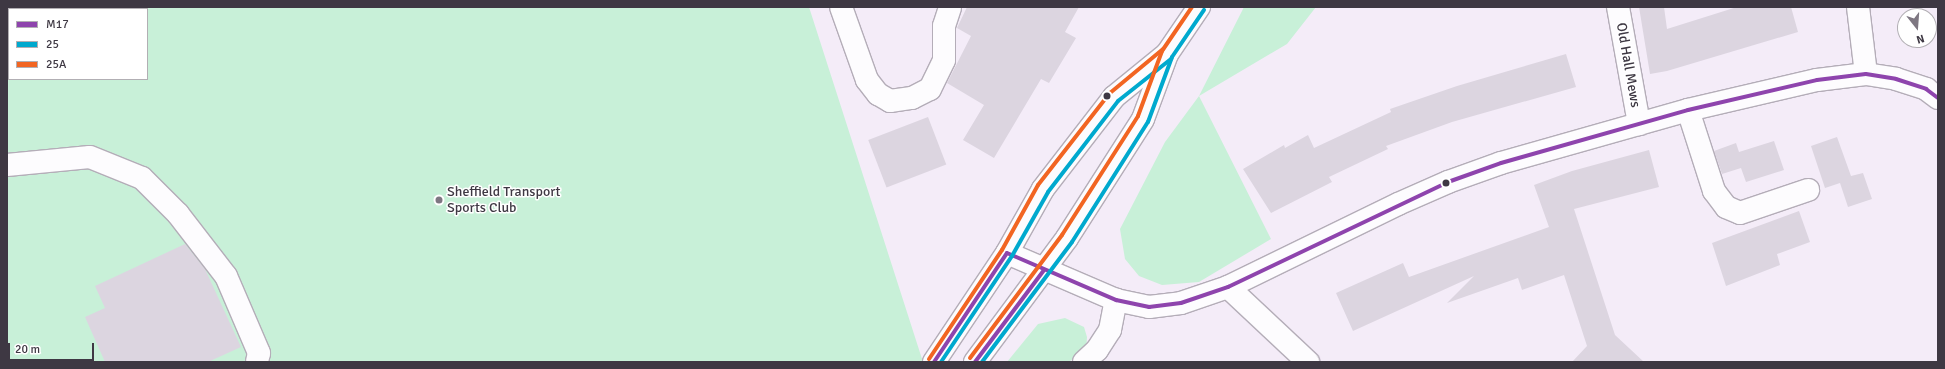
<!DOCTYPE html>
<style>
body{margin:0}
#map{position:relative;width:1945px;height:369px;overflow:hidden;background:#f4ecf8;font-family:Signika,sans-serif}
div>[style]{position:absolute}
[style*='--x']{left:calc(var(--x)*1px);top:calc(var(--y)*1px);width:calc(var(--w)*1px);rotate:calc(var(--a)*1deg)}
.green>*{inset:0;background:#c8f0d8}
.building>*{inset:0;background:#dcd5e0;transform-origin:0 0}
.roads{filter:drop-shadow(1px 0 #b4adb8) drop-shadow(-1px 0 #b4adb8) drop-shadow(0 1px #b4adb8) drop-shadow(0 -1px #b4adb8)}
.minor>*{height:22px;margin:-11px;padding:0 11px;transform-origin:11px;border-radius:11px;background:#fdfcfe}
.major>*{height:22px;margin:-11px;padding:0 11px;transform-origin:11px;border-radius:11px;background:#fdfcfe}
.bus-1>*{height:4px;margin:-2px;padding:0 2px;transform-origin:2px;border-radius:2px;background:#8e44ad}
.bus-2>*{height:4px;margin:-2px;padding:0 2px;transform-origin:2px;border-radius:2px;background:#00a9ce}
.bus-3>*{height:4px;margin:-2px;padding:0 2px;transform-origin:2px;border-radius:2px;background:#f26522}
.dots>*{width:11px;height:11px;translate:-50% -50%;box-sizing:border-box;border:2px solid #fff;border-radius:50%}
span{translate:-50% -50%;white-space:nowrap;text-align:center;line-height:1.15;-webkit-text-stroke:3px #fff;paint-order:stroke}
.street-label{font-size:14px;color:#3e3843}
.poi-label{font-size:14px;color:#3e3843}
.left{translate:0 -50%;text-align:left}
.frame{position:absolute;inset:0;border:8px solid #3e3843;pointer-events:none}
.legend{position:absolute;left:8px;top:8px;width:140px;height:72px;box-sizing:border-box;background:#fff;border:1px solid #b2afb4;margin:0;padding:5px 7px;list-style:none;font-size:12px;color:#3e3843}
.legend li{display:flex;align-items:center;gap:8px;height:20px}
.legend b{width:20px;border:1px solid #b2afb4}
.north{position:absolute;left:1897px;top:8px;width:40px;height:40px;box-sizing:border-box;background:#fff;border:1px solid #b2afb4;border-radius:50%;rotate:163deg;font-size:11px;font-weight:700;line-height:16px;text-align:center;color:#3e3843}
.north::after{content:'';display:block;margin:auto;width:14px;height:18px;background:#7e7782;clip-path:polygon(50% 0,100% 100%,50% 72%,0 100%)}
.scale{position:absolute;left:8px;top:343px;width:86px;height:18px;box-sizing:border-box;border:2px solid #3e3843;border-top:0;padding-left:5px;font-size:12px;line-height:14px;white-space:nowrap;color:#3e3843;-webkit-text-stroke:3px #fff;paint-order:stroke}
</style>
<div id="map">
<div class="green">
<i style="clip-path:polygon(evenodd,7px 7px,809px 7px,923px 362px,7px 362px,7px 7px,9px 9px,147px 9px,147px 79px,9px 79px,9px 9px)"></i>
<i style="clip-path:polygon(1244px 7px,1316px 7px,1287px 44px,1199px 96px,1271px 239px,1199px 282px,1162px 285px,1139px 276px,1125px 259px,1120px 229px,1165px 142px,1199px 96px)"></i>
<i style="clip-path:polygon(1065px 318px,1084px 327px,1087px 337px,1086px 352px,1068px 362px,1007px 362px,1038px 324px)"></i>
</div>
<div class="building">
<i style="clip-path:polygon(967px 7px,1079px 7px,1065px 32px,1076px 38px,1049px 83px,1041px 79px,994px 158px,963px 140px,984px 105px,947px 83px,971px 36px,957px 28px)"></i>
<i style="clip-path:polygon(1639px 7px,1664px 7px,1667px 29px,1737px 7px,1791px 7px,1798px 32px,1667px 71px,1650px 74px)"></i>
<i style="clip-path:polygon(1566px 54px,1576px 87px,1452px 122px,1386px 146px,1388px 149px,1329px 177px,1332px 182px,1271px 213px,1243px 169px,1284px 145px,1285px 148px,1308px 135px,1314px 148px,1391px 112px,1390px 109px,1457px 86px)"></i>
<i style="left:928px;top:117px;width:51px;height:64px;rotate:69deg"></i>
<i style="clip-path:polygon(1837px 137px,1851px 176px,1863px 173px,1872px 199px,1848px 207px,1840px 183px,1825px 188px,1811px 146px)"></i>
<i style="clip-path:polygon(1774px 141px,1784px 170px,1746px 182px,1741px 168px,1722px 174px,1714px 151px,1736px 143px,1739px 152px)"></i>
<i style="clip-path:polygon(1649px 150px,1659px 187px,1574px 209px,1615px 335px,1644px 362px,1572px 362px,1587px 346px,1564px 275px,1522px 290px,1518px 278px,1447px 303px,1474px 276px,1353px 331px,1336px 293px,1403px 263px,1409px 277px,1549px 227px,1534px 185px,1572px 171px)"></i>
<i style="clip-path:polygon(1799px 211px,1810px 242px,1777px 254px,1780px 265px,1726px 286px,1712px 243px)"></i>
<i style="clip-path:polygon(185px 244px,205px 269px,241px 347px,208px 362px,105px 362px,85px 317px,105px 308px,95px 286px)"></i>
</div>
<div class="roads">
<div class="minor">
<i style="--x:841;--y:7;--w:77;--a:70.4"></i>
<i style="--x:867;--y:80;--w:18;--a:52"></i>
<i style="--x:878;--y:94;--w:14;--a:30"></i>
<i style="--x:890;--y:101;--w:22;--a:-8"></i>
<i style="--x:912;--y:98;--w:20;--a:-27"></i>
<i style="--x:930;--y:89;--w:32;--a:-64"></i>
<i style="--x:944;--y:60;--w:34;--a:-90"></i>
<i style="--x:944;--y:26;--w:20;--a:-72"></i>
<i style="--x:1618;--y:7;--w:119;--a:79.8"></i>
<i style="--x:1858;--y:7;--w:67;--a:83.2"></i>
<i style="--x:1688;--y:110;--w:85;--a:72.2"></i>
<i style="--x:1714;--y:191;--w:20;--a:53"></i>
<i style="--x:1726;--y:207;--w:15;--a:23"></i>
<i style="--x:1740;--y:213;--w:72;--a:-18.7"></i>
<i style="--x:7;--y:165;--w:83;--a:-5.5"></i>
<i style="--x:90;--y:157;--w:56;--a:22"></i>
<i style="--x:142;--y:178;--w:51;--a:45"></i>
<i style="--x:178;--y:214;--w:78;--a:52.3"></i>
<i style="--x:226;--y:276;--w:84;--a:66.8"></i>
<i style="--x:259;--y:353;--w:9;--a:103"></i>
<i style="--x:1007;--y:253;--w:119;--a:23.3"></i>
<i style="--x:1116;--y:300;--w:34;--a:12"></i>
<i style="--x:1149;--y:307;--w:32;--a:-7"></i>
<i style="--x:1181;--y:303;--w:50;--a:-18.8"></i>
<i style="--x:1228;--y:287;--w:189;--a:-26"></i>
<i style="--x:1398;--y:204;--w:55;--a:-23.7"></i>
<i style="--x:1448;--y:182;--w:56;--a:-19.7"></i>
<i style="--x:1501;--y:163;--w:194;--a:-15.8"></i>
<i style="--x:1688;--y:110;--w:132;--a:-13.1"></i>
<i style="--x:1817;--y:80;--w:49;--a:-7"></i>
<i style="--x:1866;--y:74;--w:30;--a:9"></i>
<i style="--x:1896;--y:79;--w:32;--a:18"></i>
<i style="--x:1926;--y:89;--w:15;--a:37"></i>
<i style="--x:1228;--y:287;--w:110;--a:43.2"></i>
<i style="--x:1084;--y:362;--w:18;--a:-43"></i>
<i style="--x:1097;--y:350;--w:24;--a:-57"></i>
<i style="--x:1110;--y:330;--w:31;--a:-79"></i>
</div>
<div class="major">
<i style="--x:934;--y:362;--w:131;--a:-56.2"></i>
<i style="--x:1007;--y:253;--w:73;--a:-60.6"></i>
<i style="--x:1043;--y:189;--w:116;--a:-52.3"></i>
<i style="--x:1114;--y:97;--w:68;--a:-39.1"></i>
<i style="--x:975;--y:362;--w:154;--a:-53.4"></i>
<i style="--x:1067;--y:238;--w:141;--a:-57.4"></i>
<i style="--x:1143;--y:119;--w:69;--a:-69.7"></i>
<i style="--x:1167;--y:54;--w:57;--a:-55.8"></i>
</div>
</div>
<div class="bus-1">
<i style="--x:934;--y:362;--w:131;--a:-56.2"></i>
<i style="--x:1007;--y:253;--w:119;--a:23.3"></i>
<i style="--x:1116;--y:300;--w:34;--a:12"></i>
<i style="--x:1149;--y:307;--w:32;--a:-7"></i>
<i style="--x:1181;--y:303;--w:50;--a:-18.8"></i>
<i style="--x:1228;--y:287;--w:244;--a:-25.5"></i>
<i style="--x:1448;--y:182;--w:56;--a:-19.7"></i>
<i style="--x:1501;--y:163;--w:194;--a:-15.8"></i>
<i style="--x:1688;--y:110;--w:132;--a:-13.1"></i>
<i style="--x:1817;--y:80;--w:49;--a:-7"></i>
<i style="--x:1866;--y:74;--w:30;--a:9"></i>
<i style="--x:1896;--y:79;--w:32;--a:18"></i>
<i style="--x:1926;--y:89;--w:15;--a:37"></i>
<i style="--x:975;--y:362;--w:115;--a:-53.1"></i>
</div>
<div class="bus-2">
<i style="--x:941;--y:362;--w:128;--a:-56.2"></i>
<i style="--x:1012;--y:256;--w:73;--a:-60.6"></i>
<i style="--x:1048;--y:192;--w:115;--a:-52.4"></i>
<i style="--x:1118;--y:101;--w:68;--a:-38.4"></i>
<i style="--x:982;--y:362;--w:150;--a:-53.1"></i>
<i style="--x:1072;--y:242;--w:142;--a:-57.7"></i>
<i style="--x:1148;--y:122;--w:69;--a:-69.7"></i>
<i style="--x:1172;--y:57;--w:57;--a:-55.8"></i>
</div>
<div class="bus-3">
<i style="--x:970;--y:358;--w:154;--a:-53.2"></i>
<i style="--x:1062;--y:235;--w:141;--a:-57.4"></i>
<i style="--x:1138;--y:116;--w:69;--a:-69.7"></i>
<i style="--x:1162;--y:51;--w:53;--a:-55.7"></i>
<i style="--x:929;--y:359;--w:131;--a:-56.2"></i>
<i style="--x:1002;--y:250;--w:74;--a:-61"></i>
<i style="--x:1038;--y:185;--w:117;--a:-52"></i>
<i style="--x:1110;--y:93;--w:69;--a:-39.7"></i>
</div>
<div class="dots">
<i style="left:1107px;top:96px;background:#3e3843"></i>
<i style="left:1446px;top:183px;background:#3e3843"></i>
<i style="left:439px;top:200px;background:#7e7782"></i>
</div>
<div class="street-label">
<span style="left:1628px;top:65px;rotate:80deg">Old Hall Mews</span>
</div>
<div class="poi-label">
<span class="left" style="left:447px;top:200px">Sheffield Transport<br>Sports Club</span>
</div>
<div class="frame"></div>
<ul class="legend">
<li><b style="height:5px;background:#8e44ad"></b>M17</li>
<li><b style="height:5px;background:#00a9ce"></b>25</li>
<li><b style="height:5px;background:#f26522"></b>25A</li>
</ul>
<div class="north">N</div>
<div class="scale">20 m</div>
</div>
